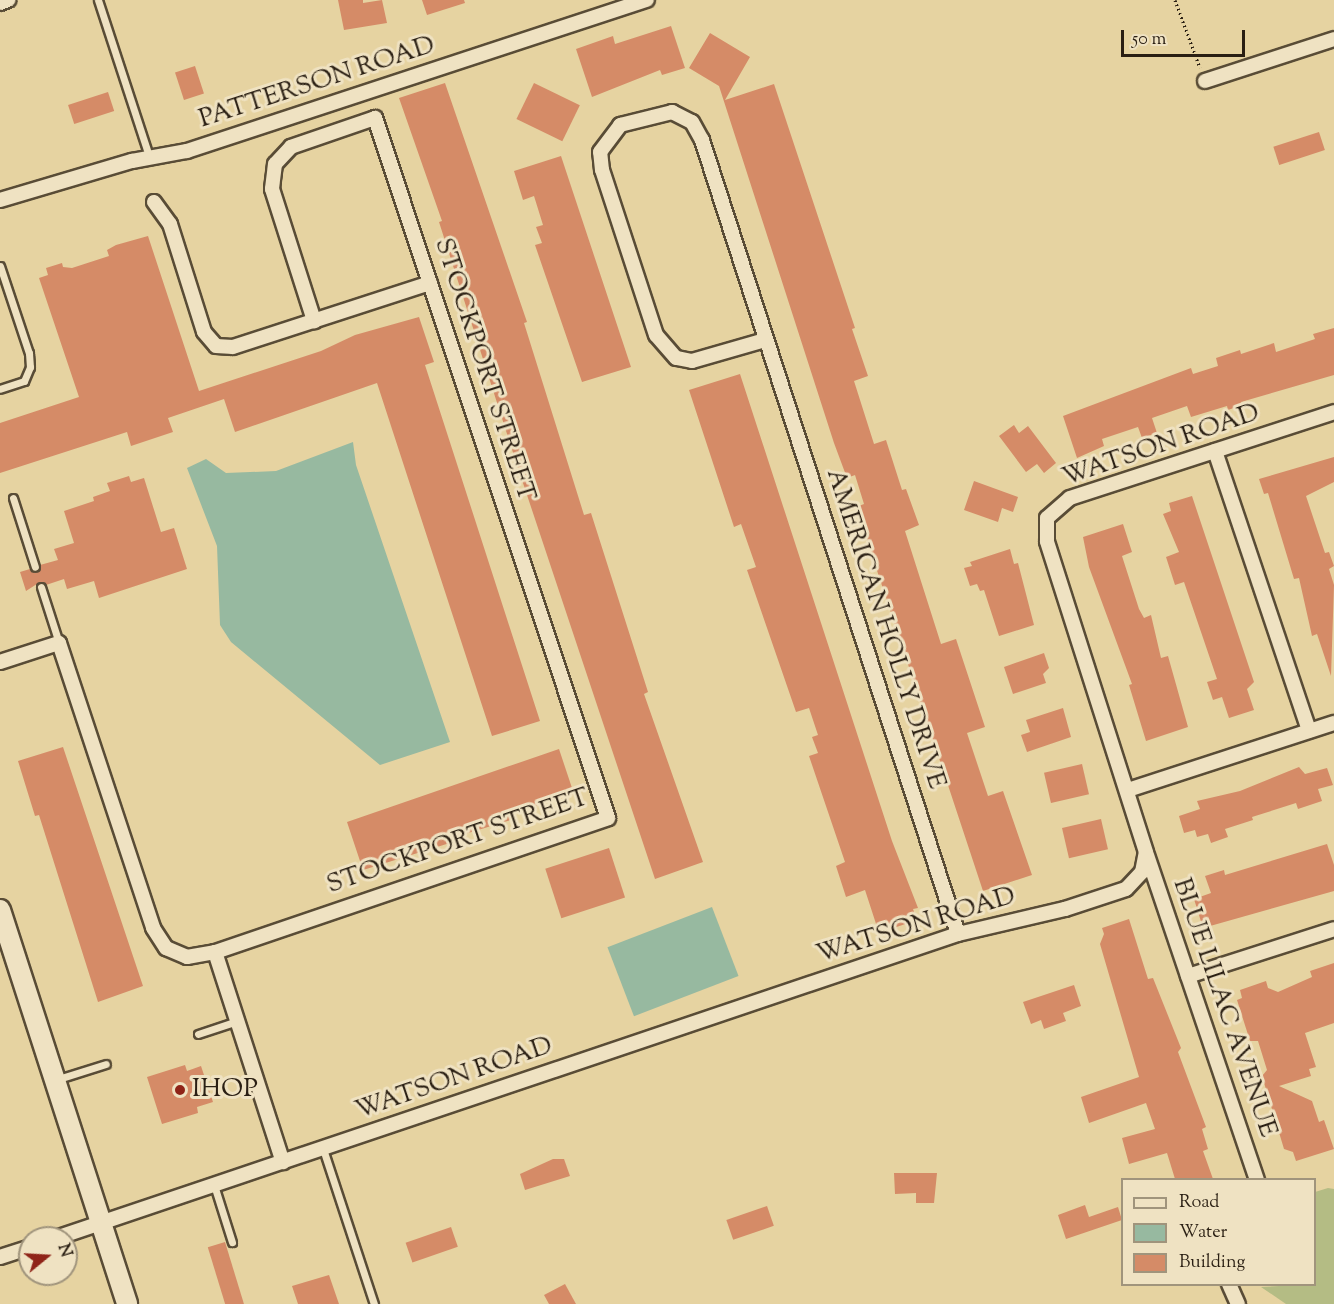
<!DOCTYPE html>
<style>
body{margin:0}
#map{position:relative;width:1334px;height:1304px;overflow:hidden;background:#e6d3a1;font-family:"Sorts Mill Goudy",serif}
div>[style]{position:absolute}
[style*='--x']{left:calc(var(--x)*1px);top:calc(var(--y)*1px);width:calc(var(--w)*1px);rotate:calc(var(--a)*1deg)}
.green>*{inset:0;background:#b4bc84}
.water>*{inset:0;background:#97b9a0;transform-origin:0 0}
.building>*{inset:0;background:#d58b67;transform-origin:0 0}
.path>*{height:3px;margin-top:-1.5px;transform-origin:0;background:repeating-linear-gradient(90deg,#2a1f13 0 1.5px,transparent 0 4.5px)}
.roads{filter:drop-shadow(2px 0 #594c36) drop-shadow(-2px 0 #594c36) drop-shadow(0 2px #594c36) drop-shadow(0 -2px #594c36)}
.service>*{height:7px;margin:-3.5px;padding:0 3.5px;transform-origin:3.5px;border-radius:3.5px;background:#efe2c2}
.minor>*{height:14px;margin:-7px;padding:0 7px;transform-origin:7px;border-radius:7px;background:#efe2c2}
.secondary>*{height:20px;margin:-10px;padding:0 10px;transform-origin:10px;border-radius:10px;background:#efe2c2}
.dots>*{width:16px;height:16px;translate:-50% -50%;box-sizing:border-box;border:3px solid #efe2c2;border-radius:50%}
span{translate:-50% -50%;white-space:nowrap;text-align:center;line-height:1.15;-webkit-text-stroke:6px #efe2c2;paint-order:stroke}
.street-label{font-size:26px;color:#2a1f13}
.poi-label{font-size:26px;color:#2a1f13}
.left{translate:0 -50%;text-align:left}
.legend{position:absolute;left:1121px;top:1178px;width:195px;height:108px;box-sizing:border-box;background:#efe2c2;border:2px solid #a0947c;margin:0;padding:8px 10px;list-style:none;font-size:18px;color:#2a1f13}
.legend li{display:flex;align-items:center;gap:12px;height:30px}
.legend b{width:30px;border:2px solid #a0947c}
.north{position:absolute;left:18px;top:1226px;width:60px;height:60px;box-sizing:border-box;background:#efe2c2;border:2px solid #a0947c;border-radius:50%;rotate:72deg;font-size:16px;font-weight:700;line-height:24px;text-align:center;color:#2a1f13}
.north::after{content:'';display:block;margin:auto;width:21px;height:27px;background:#8f2418;clip-path:polygon(50% 0,100% 100%,50% 72%,0 100%)}
.scale{position:absolute;left:1121px;top:30px;width:124px;height:27px;box-sizing:border-box;border:3px solid #2a1f13;border-top:0;padding-left:8px;font-size:18px;line-height:21px;white-space:nowrap;color:#2a1f13;-webkit-text-stroke:4px #efe2c2;paint-order:stroke}
</style>
<div id="map">
<div class="green">
<i style="clip-path:polygon(1328px 1188px,1334px 1189px,1334px 1304px,1286px 1304px,1261px 1287px,1314px 1284px,1315px 1192px)"></i>
</div>
<div class="water">
<i style="clip-path:polygon(353px 442px,356px 465px,450px 742px,380px 765px,231px 642px,220px 625px,217px 546px,187px 468px,206px 459px,226px 473px,276px 471px)"></i>
<i style="left:712px;top:907px;width:74px;height:112px;rotate:69deg"></i>
</div>
<div class="building">
<i style="clip-path:polygon(338px 0,363px 0,363px 3px,382px 0,387px 23px,344px 30px)"></i>
<i style="clip-path:polygon(422px 0,464px 0,465px 3px,427px 15px)"></i>
<i style="clip-path:polygon(671px 26px,685px 68px,662px 75px,660px 70px,592px 97px,576px 49px,613px 36px,615px 44px)"></i>
<i style="clip-path:polygon(710px 33px,750px 57px,725px 100px,774px 84px,855px 328px,852px 329px,868px 376px,854px 381px,874px 444px,886px 440px,902px 490px,906px 489px,919px 525px,905px 531px,941px 644px,956px 639px,985px 727px,967px 733px,988px 796px,1003px 791px,1032px 875px,983px 891px,856px 507px,864px 504px,855px 475px,847px 478px,834px 443px,719px 86px,689px 68px)"></i>
<i style="left:195px;top:66px;width:29px;height:21px;rotate:72deg"></i>
<i style="clip-path:polygon(445px 83px,527px 322px,524px 323px,584px 515px,591px 513px,648px 692px,644px 694px,703px 862px,655px 879px,516px 462px,439px 222px,442px 221px,399px 98px)"></i>
<i style="left:534px;top:83px;width:51px;height:40px;rotate:26deg"></i>
<i style="left:108px;top:92px;width:20px;height:42px;rotate:72deg"></i>
<i style="left:1319px;top:132px;width:19px;height:48px;rotate:72deg"></i>
<i style="clip-path:polygon(561px 156px,631px 367px,582px 382px,535px 245px,542px 243px,536px 227px,543px 225px,534px 196px,523px 200px,514px 171px)"></i>
<i style="clip-path:polygon(148px 236px,199px 391px,321px 351px,355px 335px,419px 317px,434px 362px,425px 365px,540px 721px,492px 736px,377px 383px,235px 432px,224px 399px,168px 418px,173px 432px,131px 446px,127px 432px,0 473px,0 423px,79px 397px,39px 278px,48px 275px,46px 268px,62px 263px,63px 267px,72px 268px,109px 256px,107px 250px,116px 245px)"></i>
<i style="clip-path:polygon(1334px 328px,1334px 375px,1241px 402px,1242px 405px,1228px 410px,1227px 406px,1191px 417px,1187px 406px,1152px 418px,1157px 433px,1142px 438px,1138px 427px,1102px 439px,1104px 446px,1077px 458px,1063px 416px,1191px 368px,1193px 374px,1218px 366px,1216px 358px,1240px 350px,1241px 354px,1274px 343px,1276px 352px,1315px 339px,1313px 334px)"></i>
<i style="clip-path:polygon(740px 374px,892px 841px,918px 908px,913px 909px,917px 920px,879px 933px,865px 890px,846px 897px,836px 866px,845px 862px,809px 756px,818px 753px,812px 737px,818px 735px,809px 708px,796px 712px,747px 570px,756px 567px,741px 524px,734px 527px,689px 390px)"></i>
<i style="clip-path:polygon(1014px 425px,1019px 433px,1028px 426px,1056px 463px,1044px 473px,1037px 464px,1026px 472px,999px 436px)"></i>
<i style="clip-path:polygon(1334px 457px,1334px 482px,1306px 496px,1325px 553px,1329px 552px,1334px 566px,1329px 569px,1334px 585px,1331px 676px,1317px 634px,1312px 636px,1299px 578px,1294px 579px,1268px 493px,1264px 494px,1259px 479px)"></i>
<i style="clip-path:polygon(129px 476px,131px 482px,144px 478px,161px 532px,174px 528px,187px 569px,99px 598px,94px 581px,67px 589px,64px 579px,46px 585px,40px 582px,26px 591px,20px 572px,30px 569px,37px 572px,40px 565px,58px 560px,54px 549px,74px 543px,64px 511px,94px 501px,93px 497px,110px 491px,107px 483px)"></i>
<i style="clip-path:polygon(974px 481px,1018px 497px,1013px 512px,1002px 508px,998px 522px,964px 510px)"></i>
<i style="clip-path:polygon(1192px 496px,1254px 682px,1247px 689px,1254px 710px,1229px 718px,1222px 697px,1213px 700px,1207px 682px,1217px 679px,1184px 582px,1175px 585px,1166px 557px,1179px 552px,1163px 514px,1171px 511px,1169px 503px)"></i>
<i style="clip-path:polygon(1123px 524px,1132px 552px,1122px 556px,1139px 609px,1144px 618px,1151px 615px,1161px 658px,1168px 656px,1188px 727px,1146px 741px,1129px 685px,1132px 684px,1089px 567px,1083px 537px)"></i>
<i style="clip-path:polygon(1010px 549px,1014px 564px,1018px 563px,1034px 625px,999px 636px,984px 590px,980px 591px,977px 584px,970px 586px,964px 568px,972px 566px,970px 562px)"></i>
<i style="clip-path:polygon(1044px 653px,1049px 668px,1043px 674px,1046px 683px,1013px 694px,1004px 667px)"></i>
<i style="clip-path:polygon(1063px 708px,1071px 737px,1027px 752px,1021px 735px,1030px 732px,1026px 720px)"></i>
<i style="clip-path:polygon(63px 747px,143px 986px,98px 1002px,39px 815px,35px 816px,18px 761px)"></i>
<i style="clip-path:polygon(559px 749px,574px 794px,512px 813px,514px 819px,452px 838px,453px 842px,363px 870px,347px 822px)"></i>
<i style="left:1082px;top:764px;width:31px;height:39px;rotate:77deg"></i>
<i style="clip-path:polygon(1299px 767px,1305px 774px,1327px 768px,1333px 785px,1318px 789px,1322px 801px,1298px 809px,1296px 803px,1252px 817px,1253px 820px,1225px 829px,1228px 837px,1211px 843px,1208px 834px,1197px 837px,1195px 830px,1184px 833px,1179px 816px,1200px 809px,1197px 801px,1240px 791px)"></i>
<i style="left:1101px;top:819px;width:31px;height:40px;rotate:77deg"></i>
<i style="clip-path:polygon(1327px 844px,1334px 865px,1334px 891px,1203px 928px,1194px 899px,1211px 893px,1205px 876px,1224px 870px,1225px 875px)"></i>
<i style="left:609px;top:848px;width:52px;height:67px;rotate:72deg"></i>
<i style="clip-path:polygon(1129px 919px,1148px 979px,1153px 978px,1181px 1048px,1178px 1052px,1206px 1127px,1202px 1129px,1208px 1149px,1203px 1151px,1213px 1179px,1175px 1179px,1167px 1153px,1129px 1164px,1122px 1138px,1155px 1129px,1146px 1103px,1089px 1123px,1081px 1097px,1139px 1077px,1100px 944px,1104px 934px,1102px 928px)"></i>
<i style="clip-path:polygon(1334px 963px,1334px 1023px,1305px 1033px,1316px 1067px,1309px 1069px,1311px 1076px,1279px 1086px,1312px 1101px,1319px 1122px,1324px 1120px,1334px 1149px,1296px 1161px,1293px 1152px,1284px 1149px,1262px 1076px,1267px 1070px,1258px 1041px,1250px 1041px,1237px 1000px,1242px 998px,1240px 990px,1266px 981px,1268px 988px,1278px 992px,1312px 977px,1310px 971px)"></i>
<i style="clip-path:polygon(1074px 985px,1081px 1006px,1063px 1013px,1066px 1021px,1044px 1029px,1041px 1020px,1031px 1024px,1023px 1002px)"></i>
<i style="clip-path:polygon(185px 1065px,187px 1071px,201px 1066px,213px 1102px,197px 1107px,198px 1113px,162px 1124px,147px 1077px)"></i>
<i style="clip-path:polygon(553px 1159px,564px 1159px,570px 1176px,525px 1190px,520px 1174px)"></i>
<i style="clip-path:polygon(894px 1173px,937px 1173px,934px 1203px,916px 1203px,916px 1193px,895px 1194px)"></i>
<i style="clip-path:polygon(1085px 1205px,1089px 1217px,1118px 1207px,1122px 1220px,1066px 1239px,1058px 1215px)"></i>
<i style="left:767px;top:1206px;width:21px;height:43px;rotate:71deg"></i>
<i style="left:451px;top:1227px;width:21px;height:48px;rotate:71deg"></i>
<i style="left:225px;top:1242px;width:65px;height:18px;rotate:73deg"></i>
<i style="clip-path:polygon(329px 1275px,339px 1304px,298px 1304px,292px 1286px)"></i>
<i style="clip-path:polygon(565px 1284px,576px 1304px,549px 1304px,544px 1295px)"></i>
</div>
<div class="path">
<i style="--x:1175;--y:0;--w:72;--a:69.8"></i>
</div>
<div class="roads">
<div class="service">
<i style="--x:98;--y:0;--w:167;--a:71.9"></i>
<i style="--x:0;--y:266;--w:92;--a:71.6"></i>
<i style="--x:29;--y:353;--w:14;--a:86"></i>
<i style="--x:30;--y:367;--w:15;--a:113"></i>
<i style="--x:24;--y:381;--w:25;--a:162"></i>
<i style="--x:13;--y:498;--w:72;--a:72.3"></i>
<i style="--x:41;--y:587;--w:59;--a:72.2"></i>
<i style="--x:198;--y:1034;--w:41;--a:-18.4"></i>
<i style="--x:58;--y:1079;--w:50;--a:-17.4"></i>
<i style="--x:323;--y:1149;--w:163;--a:71.8"></i>
<i style="--x:214;--y:1185;--w:60;--a:72.5"></i>
</div>
<div class="minor">
<i style="--x:0;--y:3;--w:9;--a:-21"></i>
<i style="--x:1205;--y:81;--w:136;--a:-18"></i>
<i style="--x:0;--y:200;--w:138;--a:-16.5"></i>
<i style="--x:132;--y:161;--w:56;--a:-10.3"></i>
<i style="--x:187;--y:151;--w:484;--a:-18.2"></i>
<i style="--x:154;--y:202;--w:27;--a:54"></i>
<i style="--x:170;--y:224;--w:113;--a:72.5"></i>
<i style="--x:204;--y:332;--w:18;--a:49"></i>
<i style="--x:216;--y:346;--w:17;--a:3"></i>
<i style="--x:233;--y:347;--w:207;--a:-18"></i>
<i style="--x:765;--y:340;--w:76;--a:164"></i>
<i style="--x:692;--y:361;--w:16;--a:-169"></i>
<i style="--x:676;--y:358;--w:30;--a:-131"></i>
<i style="--x:656;--y:335;--w:174;--a:-108.1"></i>
<i style="--x:602;--y:170;--w:18;--a:-96"></i>
<i style="--x:600;--y:152;--w:34;--a:-53"></i>
<i style="--x:620;--y:125;--w:54;--a:-14"></i>
<i style="--x:672;--y:112;--w:22;--a:27"></i>
<i style="--x:692;--y:122;--w:21;--a:61"></i>
<i style="--x:702;--y:140;--w:834;--a:72.13"></i>
<i style="--x:1215;--y:451;--w:295;--a:71.4"></i>
<i style="--x:0;--y:662;--w:62;--a:-17.9"></i>
<i style="--x:59;--y:643;--w:300;--a:71.7"></i>
<i style="--x:153;--y:928;--w:24;--a:57"></i>
<i style="--x:166;--y:948;--w:23;--a:23"></i>
<i style="--x:187;--y:957;--w:28;--a:-10"></i>
<i style="--x:215;--y:952;--w:415;--a:-18.8"></i>
<i style="--x:608;--y:818;--w:738;--a:-108.41"></i>
<i style="--x:375;--y:118;--w:89;--a:161"></i>
<i style="--x:291;--y:147;--w:23;--a:133"></i>
<i style="--x:275;--y:164;--w:25;--a:97"></i>
<i style="--x:272;--y:189;--w:139;--a:72.3"></i>
<i style="--x:1128;--y:790;--w:217;--a:-18"></i>
<i style="--x:1147;--y:855;--w:343;--a:71.3"></i>
<i style="--x:215;--y:952;--w:221;--a:72.1"></i>
<i style="--x:1188;--y:976;--w:153;--a:-17.8"></i>
<i style="--x:56;--y:1238;--w:952;--a:-18.63"></i>
<i style="--x:958;--y:934;--w:110;--a:-13.2"></i>
<i style="--x:1065;--y:909;--w:64;--a:-18.2"></i>
<i style="--x:1126;--y:889;--w:23;--a:-47"></i>
<i style="--x:1142;--y:872;--w:20;--a:-79"></i>
<i style="--x:1146;--y:852;--w:326;--a:-107.7"></i>
<i style="--x:1047;--y:541;--w:23;--a:-90"></i>
<i style="--x:1047;--y:518;--w:30;--a:-41"></i>
<i style="--x:1070;--y:498;--w:278;--a:-18"></i>
<i style="--x:0;--y:1257;--w:32;--a:-18"></i>
<i style="--x:1229;--y:1284;--w:22;--a:66"></i>
</div>
<div class="secondary">
<i style="--x:0;--y:910;--w:414;--a:72.1"></i>
</div>
</div>
<div class="dots">
<i style="left:180px;top:1090px;background:#8f2418"></i>
</div>
<div class="street-label">
<span style="left:317px;top:83px;rotate:-18deg">PATTERSON ROAD</span>
<span style="left:484px;top:370px;rotate:72deg">STOCKPORT STREET</span>
<span style="left:1161px;top:446px;rotate:-19deg">WATSON ROAD</span>
<span style="left:885px;top:629px;rotate:72deg">AMERICAN HOLLY DRIVE</span>
<span style="left:458px;top:842px;rotate:-19deg">STOCKPORT STREET</span>
<span style="left:916px;top:926px;rotate:-17deg">WATSON ROAD</span>
<span style="left:1224px;top:1008px;rotate:71deg">BLUE LILAC AVENUE</span>
<span style="left:454px;top:1079px;rotate:-19deg">WATSON ROAD</span>
</div>
<div class="poi-label">
<span class="left" style="left:192px;top:1090px">IHOP</span>
</div>
<ul class="legend">
<li><b style="height:8px;background:#efe2c2"></b>Road</li>
<li><b style="height:16px;background:#97b9a0"></b>Water</li>
<li><b style="height:16px;background:#d58b67"></b>Building</li>
</ul>
<div class="north">N</div>
<div class="scale">50 m</div>
</div>
